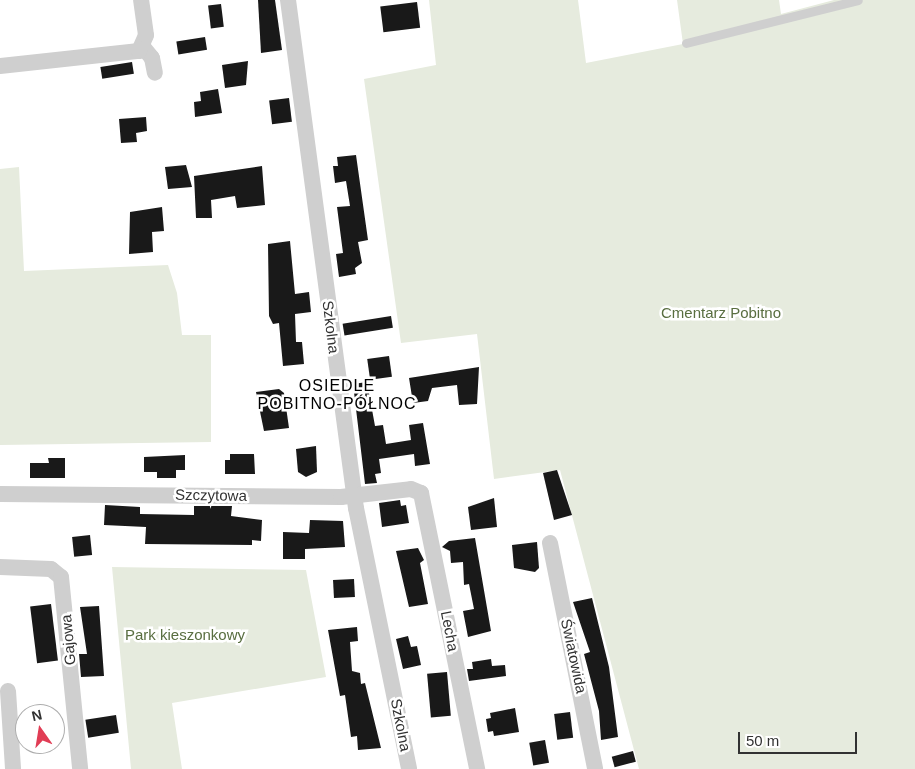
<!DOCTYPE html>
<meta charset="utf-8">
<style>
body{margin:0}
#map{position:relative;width:915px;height:769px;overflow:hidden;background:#fff;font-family:Arial,sans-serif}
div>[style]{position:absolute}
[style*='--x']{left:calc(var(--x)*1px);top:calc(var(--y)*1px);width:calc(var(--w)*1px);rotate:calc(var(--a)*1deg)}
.green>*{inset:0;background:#e6ebde}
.building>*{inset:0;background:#191919;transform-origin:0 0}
.lane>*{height:9px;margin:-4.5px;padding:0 4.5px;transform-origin:4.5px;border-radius:4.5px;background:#cfcfcf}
.street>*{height:16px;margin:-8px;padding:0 8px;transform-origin:8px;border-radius:8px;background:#cfcfcf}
span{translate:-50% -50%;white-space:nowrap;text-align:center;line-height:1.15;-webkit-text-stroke:5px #fff;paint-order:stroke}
.park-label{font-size:15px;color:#596e40}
.street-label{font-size:15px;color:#323232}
.neighbourhood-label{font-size:16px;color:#000;letter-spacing:1px}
.north{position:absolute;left:15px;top:704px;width:50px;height:50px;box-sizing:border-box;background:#fff;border:1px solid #adadad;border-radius:50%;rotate:347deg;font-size:14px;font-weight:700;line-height:20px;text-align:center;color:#323232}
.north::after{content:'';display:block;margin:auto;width:18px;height:22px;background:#e13d55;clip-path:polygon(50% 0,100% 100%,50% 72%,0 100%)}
.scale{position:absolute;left:738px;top:732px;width:119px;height:22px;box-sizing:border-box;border:2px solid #323232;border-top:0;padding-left:6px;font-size:15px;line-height:18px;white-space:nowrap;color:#323232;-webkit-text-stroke:4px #fff;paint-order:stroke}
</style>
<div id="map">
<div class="green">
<i style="clip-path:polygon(429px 0,578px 0,586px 63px,683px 44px,677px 0,779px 0,781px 14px,834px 0,915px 0,915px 769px,639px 769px,560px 470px,494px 479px,477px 334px,401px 343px,364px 79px,436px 65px)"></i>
<i style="clip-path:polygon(19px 167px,24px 271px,168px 265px,177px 293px,182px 335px,211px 335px,211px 442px,0 445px,0 169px)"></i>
<i style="clip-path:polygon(112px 567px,306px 570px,326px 677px,172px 703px,182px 769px,131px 769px)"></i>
</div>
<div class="building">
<i style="clip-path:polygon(258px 0,275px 0,282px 50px,261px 53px)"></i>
<i style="left:417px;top:2px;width:26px;height:37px;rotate:83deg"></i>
<i style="left:221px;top:4px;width:23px;height:13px;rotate:83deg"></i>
<i style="left:205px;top:37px;width:13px;height:29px;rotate:81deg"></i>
<i style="clip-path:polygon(248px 61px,246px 85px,225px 88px,222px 65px)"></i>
<i style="left:132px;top:62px;width:12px;height:32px;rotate:81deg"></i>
<i style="clip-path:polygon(218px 89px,222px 113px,195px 117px,194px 102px,201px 101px,200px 92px)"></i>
<i style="left:289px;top:98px;width:24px;height:20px;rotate:83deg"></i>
<i style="clip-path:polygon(146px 117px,147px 131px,136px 133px,137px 142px,121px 143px,119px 119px)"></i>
<i style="clip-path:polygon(356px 155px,368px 240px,358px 242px,362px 263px,355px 268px,356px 274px,339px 277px,336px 254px,343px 253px,337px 207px,350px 206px,346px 181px,335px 183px,333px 166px,338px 166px,337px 157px)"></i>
<i style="clip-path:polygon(186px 165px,192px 187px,168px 189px,165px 167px)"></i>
<i style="clip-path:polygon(262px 166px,265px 205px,237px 208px,235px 196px,211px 200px,212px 218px,196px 218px,194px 176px)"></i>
<i style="clip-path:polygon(162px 207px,164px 231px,152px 232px,153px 252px,129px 254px,130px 212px)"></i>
<i style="clip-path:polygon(290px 241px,295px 294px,309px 292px,311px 312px,295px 314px,296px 342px,302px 342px,304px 364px,283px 366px,279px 323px,273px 324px,269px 316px,268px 244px)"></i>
<i style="left:391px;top:316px;width:12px;height:49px;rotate:81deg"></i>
<i style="left:389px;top:356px;width:21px;height:22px;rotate:82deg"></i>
<i style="clip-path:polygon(479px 367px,477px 404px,459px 405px,457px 385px,432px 388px,428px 401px,413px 403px,409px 378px)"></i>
<i style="clip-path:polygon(367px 382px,375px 426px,383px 425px,386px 444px,411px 440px,409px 425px,423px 423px,430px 464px,415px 466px,414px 454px,379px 459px,381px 473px,375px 474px,377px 483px,365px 484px,353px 384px)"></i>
<i style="clip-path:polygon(279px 389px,284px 393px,289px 428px,264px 431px,256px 392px)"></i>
<i style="clip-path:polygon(316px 446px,317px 472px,306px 477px,298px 472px,296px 449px)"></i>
<i style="clip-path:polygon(230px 454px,254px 454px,255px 474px,225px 474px,225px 460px,230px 460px)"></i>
<i style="clip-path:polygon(185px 455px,185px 470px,176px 470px,176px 478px,157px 478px,157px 472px,144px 472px,144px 457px)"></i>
<i style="clip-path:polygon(48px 458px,65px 458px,65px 478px,30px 478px,30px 463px,49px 463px)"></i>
<i style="clip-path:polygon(557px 470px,572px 515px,554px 520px,543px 473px)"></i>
<i style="clip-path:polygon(494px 498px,497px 527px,471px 530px,468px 507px)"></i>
<i style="clip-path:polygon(400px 500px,401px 506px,406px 505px,409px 523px,382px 527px,379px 503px)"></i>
<i style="clip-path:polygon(105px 505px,140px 507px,140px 514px,194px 515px,194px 506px,232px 506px,231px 516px,262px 520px,261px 541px,252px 540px,252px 545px,145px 544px,146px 527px,104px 525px)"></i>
<i style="clip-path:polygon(310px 520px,343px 521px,345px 547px,305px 549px,305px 559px,283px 559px,283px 532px,309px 533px)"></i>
<i style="left:90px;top:535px;width:20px;height:18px;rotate:84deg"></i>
<i style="clip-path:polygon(475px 538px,491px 631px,468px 637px,463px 611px,474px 609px,469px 584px,464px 585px,463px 562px,451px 563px,450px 551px,442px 547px,449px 541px)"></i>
<i style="clip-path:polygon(537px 542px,539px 568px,535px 572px,514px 568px,512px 545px)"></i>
<i style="clip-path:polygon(418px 548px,424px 560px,420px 563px,428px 604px,409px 607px,396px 551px)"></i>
<i style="left:354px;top:579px;width:18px;height:21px;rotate:87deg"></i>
<i style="clip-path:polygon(592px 598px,609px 667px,618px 737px,601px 740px,599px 711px,584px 654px,590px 652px,573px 602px)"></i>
<i style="left:51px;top:604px;width:57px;height:21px;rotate:83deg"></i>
<i style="clip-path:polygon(99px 606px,104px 676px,81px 677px,79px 654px,87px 654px,80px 607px)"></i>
<i style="clip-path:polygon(357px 627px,358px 641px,350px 642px,352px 671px,360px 673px,361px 684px,365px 683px,381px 748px,358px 750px,357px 736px,351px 737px,345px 695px,340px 696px,328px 630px)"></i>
<i style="clip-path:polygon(408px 636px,411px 647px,417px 646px,421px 665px,403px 669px,396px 639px)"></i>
<i style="clip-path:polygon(491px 659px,492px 666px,505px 665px,506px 676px,469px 681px,467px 669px,473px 669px,472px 662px)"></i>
<i style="left:447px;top:672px;width:44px;height:20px;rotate:85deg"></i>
<i style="clip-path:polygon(515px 708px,519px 732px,494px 736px,493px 731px,488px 732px,486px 719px,491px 718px,490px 713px)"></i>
<i style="left:570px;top:712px;width:26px;height:16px;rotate:83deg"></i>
<i style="left:116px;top:715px;width:18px;height:31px;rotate:81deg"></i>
<i style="left:545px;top:740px;width:23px;height:16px;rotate:80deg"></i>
<i style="left:633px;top:751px;width:11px;height:22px;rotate:75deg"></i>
</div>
<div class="lane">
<i style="--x:686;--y:43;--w:177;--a:-14"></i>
</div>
<div class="street">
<i style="--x:288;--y:0;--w:513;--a:82.38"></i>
<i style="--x:356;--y:508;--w:266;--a:78.5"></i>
<i style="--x:143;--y:47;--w:14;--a:51"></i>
<i style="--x:152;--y:58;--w:15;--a:79"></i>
<i style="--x:0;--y:66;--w:140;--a:-6.2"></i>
<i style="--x:139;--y:51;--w:17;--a:-66"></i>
<i style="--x:146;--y:35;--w:35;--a:-98"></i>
<i style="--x:0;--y:494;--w:341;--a:0.5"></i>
<i style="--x:341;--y:497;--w:70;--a:-6.5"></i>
<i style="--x:411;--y:489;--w:11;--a:22"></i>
<i style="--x:421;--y:493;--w:282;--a:78.5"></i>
<i style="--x:550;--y:543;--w:230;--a:78.7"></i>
<i style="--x:0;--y:567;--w:51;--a:2.2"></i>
<i style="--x:51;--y:569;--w:13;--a:39"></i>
<i style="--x:61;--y:577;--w:193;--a:84.3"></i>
<i style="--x:8;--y:691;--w:78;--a:86.3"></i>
</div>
<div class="park-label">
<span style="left:721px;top:313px">Cmentarz Pobitno</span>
<span style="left:185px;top:635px">Park kieszonkowy</span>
</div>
<div class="street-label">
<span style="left:331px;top:327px;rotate:83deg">Szkolna</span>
<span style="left:211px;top:495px;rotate:1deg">Szczytowa</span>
<span style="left:450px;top:631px;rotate:79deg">Lecha</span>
<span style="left:68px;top:640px;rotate:-95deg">Gajowa</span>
<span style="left:574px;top:656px;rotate:78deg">Światowida</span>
<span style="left:401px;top:725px;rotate:79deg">Szkolna</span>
</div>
<div class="neighbourhood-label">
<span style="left:337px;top:395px">OSIEDLE<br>POBITNO-PÓŁNOC</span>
</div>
<div class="north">N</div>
<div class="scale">50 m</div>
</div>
